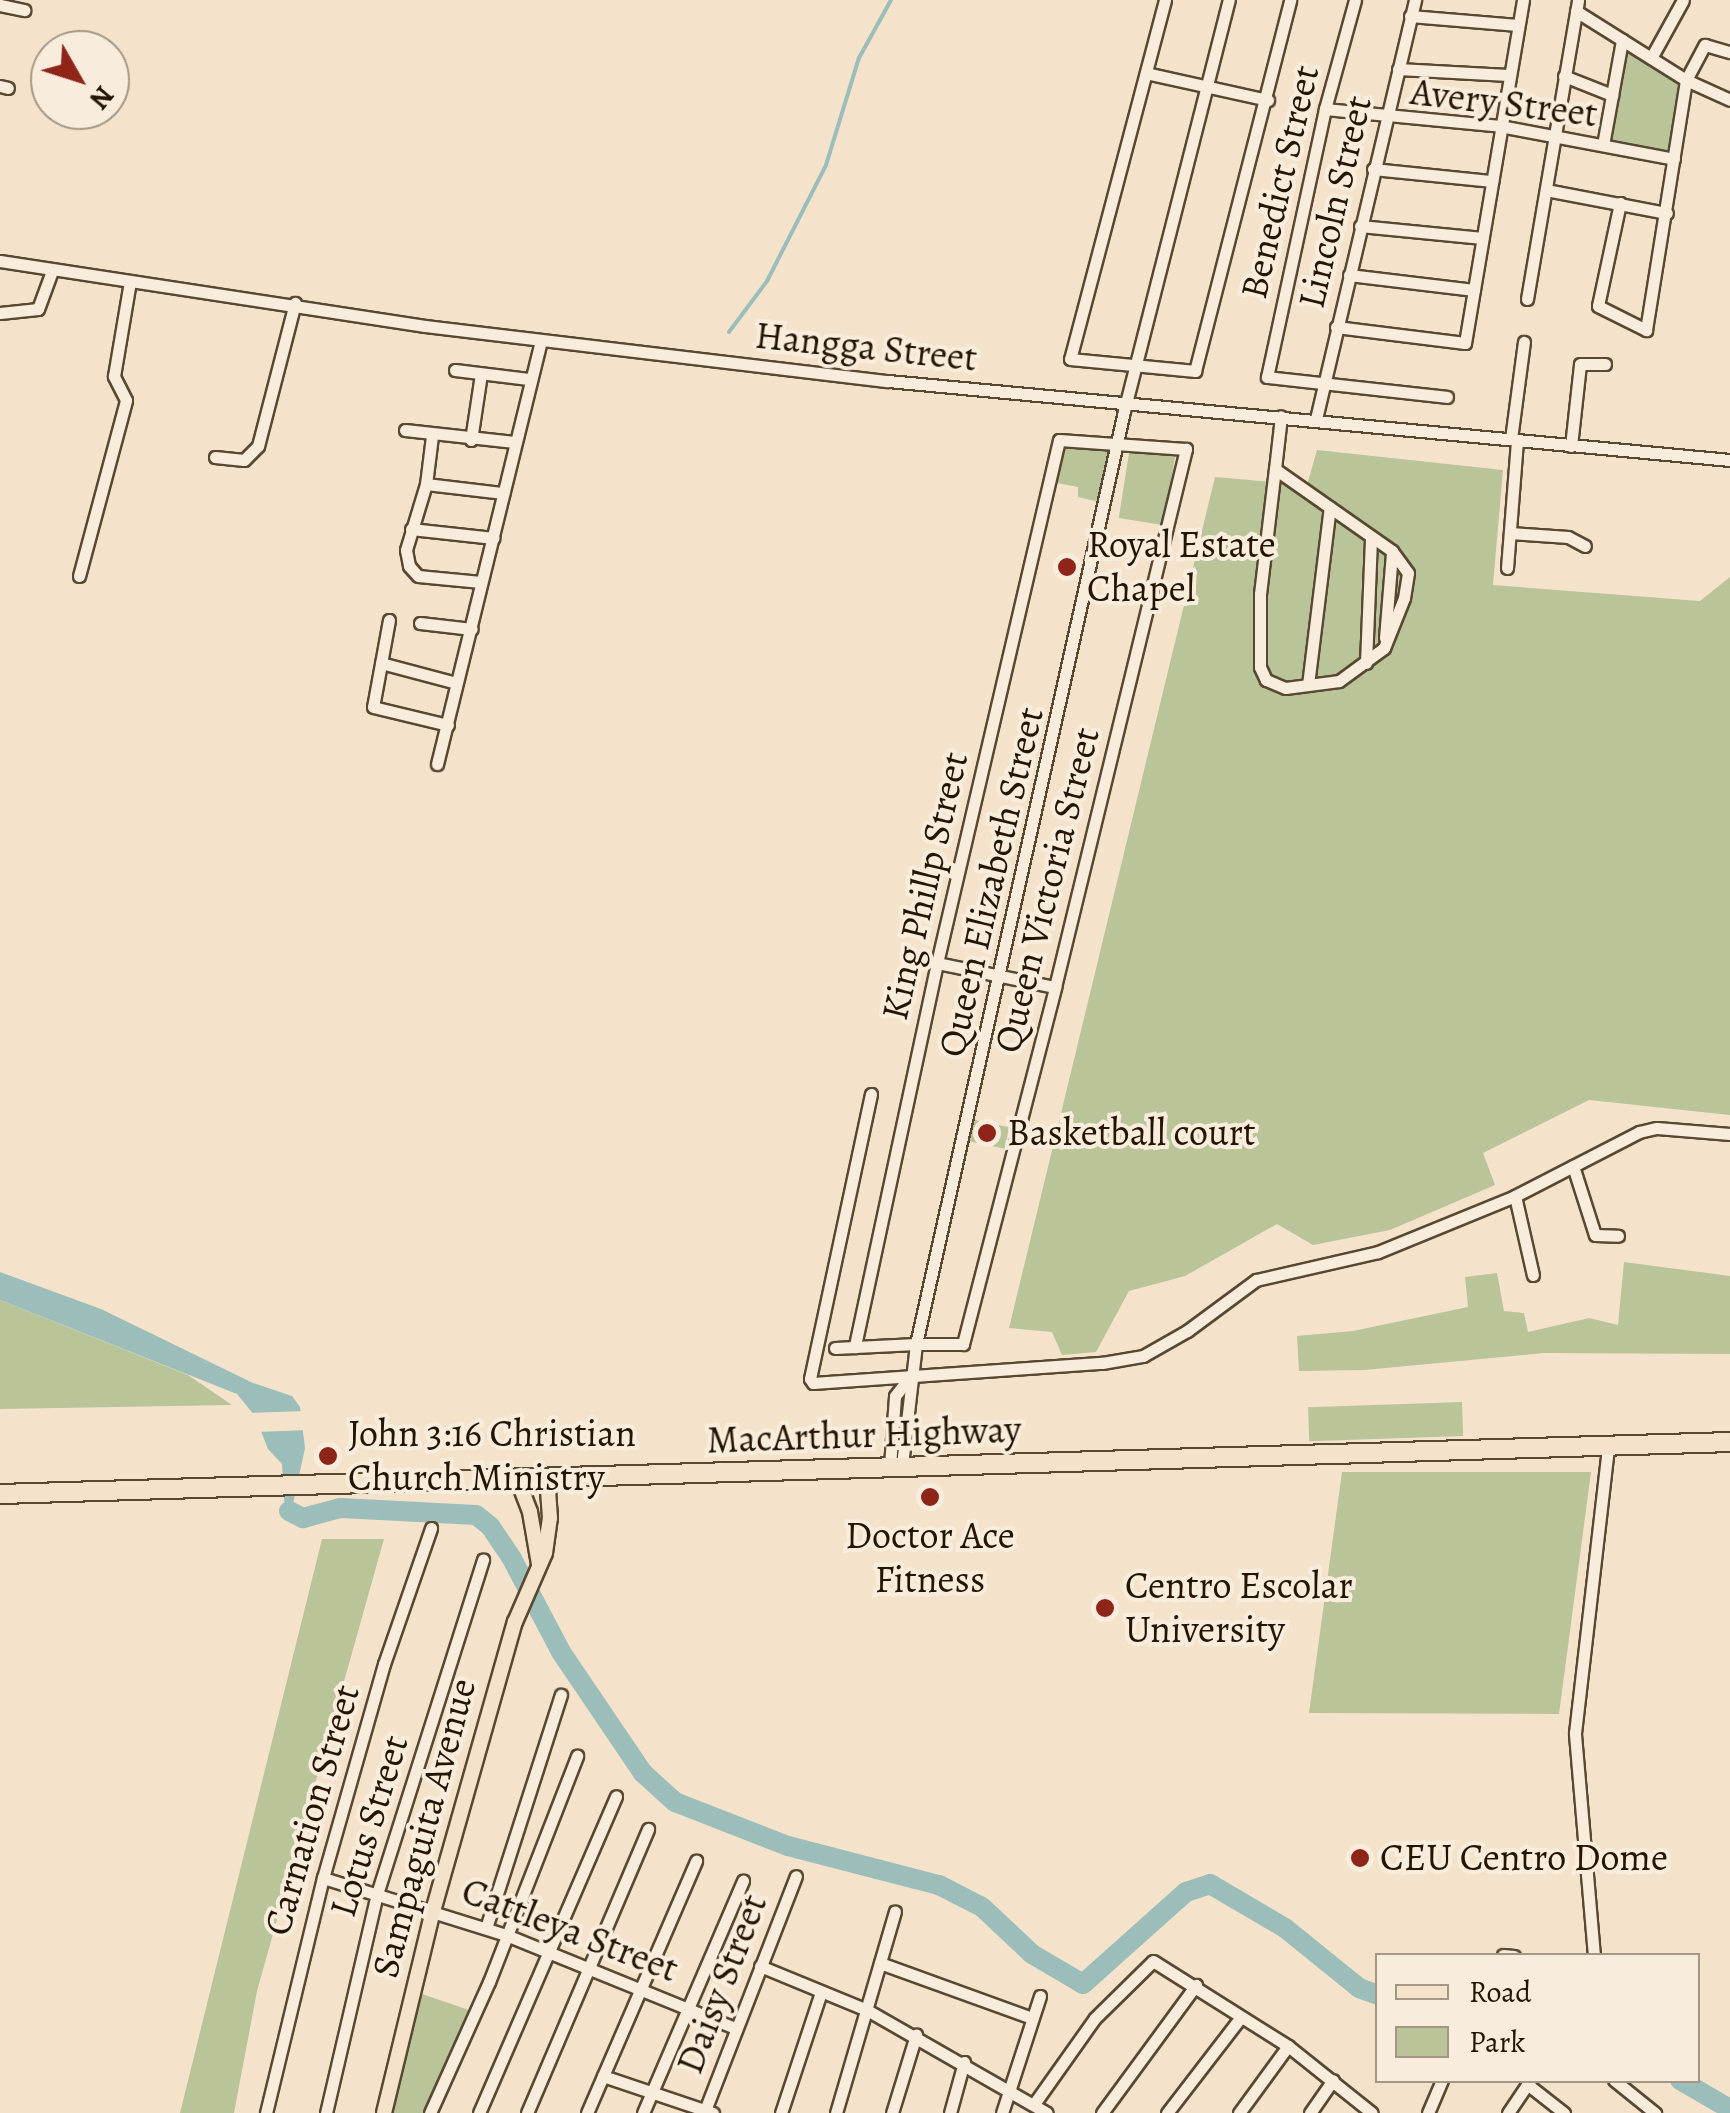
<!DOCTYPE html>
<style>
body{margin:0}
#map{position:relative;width:1730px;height:2113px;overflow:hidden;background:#f4e3ca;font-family:Alegreya,serif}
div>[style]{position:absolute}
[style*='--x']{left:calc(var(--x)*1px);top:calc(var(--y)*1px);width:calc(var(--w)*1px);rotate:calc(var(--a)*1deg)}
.green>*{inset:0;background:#b9c498;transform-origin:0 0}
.water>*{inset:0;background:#9cbeba}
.pier>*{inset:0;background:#f4e3ca}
.stream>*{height:4px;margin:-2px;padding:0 2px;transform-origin:2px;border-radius:2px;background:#9cbeba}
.river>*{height:20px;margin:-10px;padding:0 10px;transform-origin:10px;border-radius:10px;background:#9cbeba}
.roads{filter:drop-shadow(2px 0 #584832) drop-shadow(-2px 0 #584832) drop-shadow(0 2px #584832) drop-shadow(0 -2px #584832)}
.minor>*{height:11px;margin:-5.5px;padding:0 5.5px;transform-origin:5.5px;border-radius:5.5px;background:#f8eddd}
.major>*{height:14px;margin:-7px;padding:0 7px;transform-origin:7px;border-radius:7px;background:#f4e3ca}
.highway>*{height:18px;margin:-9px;padding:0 9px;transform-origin:9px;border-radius:9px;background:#f4e3ca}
.dots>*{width:28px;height:28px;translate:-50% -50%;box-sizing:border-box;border:5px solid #f8eddd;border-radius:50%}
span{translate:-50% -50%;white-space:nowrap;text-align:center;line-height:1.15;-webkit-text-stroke:8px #f8eddd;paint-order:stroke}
.street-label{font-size:38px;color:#241400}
.poi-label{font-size:38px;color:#241400}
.left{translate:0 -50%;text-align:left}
.legend{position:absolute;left:1375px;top:1953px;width:325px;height:130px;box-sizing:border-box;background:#f8eddd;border:2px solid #a39685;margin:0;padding:12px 18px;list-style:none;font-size:30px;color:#241400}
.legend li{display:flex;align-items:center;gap:20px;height:50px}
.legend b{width:50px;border:2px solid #a39685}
.north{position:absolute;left:30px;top:30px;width:100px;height:100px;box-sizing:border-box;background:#f8eddd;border:2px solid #a39685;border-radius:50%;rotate:129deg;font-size:28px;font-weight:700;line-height:40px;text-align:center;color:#241400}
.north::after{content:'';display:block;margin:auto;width:35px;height:45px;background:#8f2418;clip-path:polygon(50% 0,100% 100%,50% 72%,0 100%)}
</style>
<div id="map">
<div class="green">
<i style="clip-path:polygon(1625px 46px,1680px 82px,1671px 154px,1608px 141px)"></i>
<i style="clip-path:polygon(1066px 444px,1110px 447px,1099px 502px,1078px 497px,1078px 487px,1057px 483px)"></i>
<i style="left:1130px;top:447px;width:46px;height:72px;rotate:9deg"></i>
<i style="clip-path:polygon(1317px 450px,1503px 470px,1493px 585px,1700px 601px,1730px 577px,1730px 1115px,1589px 1100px,1483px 1153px,1495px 1185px,1390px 1230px,1313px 1245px,1277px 1224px,1185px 1276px,1129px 1291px,1096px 1352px,1062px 1355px,1052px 1332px,1009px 1328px,1215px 477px,1307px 485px)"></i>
<i style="left:970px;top:1119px;width:40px;height:22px;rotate:12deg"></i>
<i style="clip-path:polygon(1624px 1262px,1730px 1276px,1730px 1354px,1544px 1353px,1365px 1370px,1299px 1371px,1297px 1336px,1353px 1331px,1468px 1307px,1465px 1277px,1497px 1273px,1504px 1311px,1524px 1313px,1528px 1332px,1589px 1318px,1618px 1325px)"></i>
<i style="clip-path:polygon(0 1300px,188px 1375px,232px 1405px,0 1409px)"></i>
<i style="left:1462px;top:1402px;width:34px;height:154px;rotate:88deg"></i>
<i style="clip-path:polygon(1342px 1472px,1591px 1472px,1559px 1714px,1309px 1713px)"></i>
<i style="clip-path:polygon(322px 1539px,384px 1539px,257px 1991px,234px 2113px,180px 2113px)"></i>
<i style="clip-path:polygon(419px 1993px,469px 2010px,424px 2113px,393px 2113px)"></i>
</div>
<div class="water">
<i style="clip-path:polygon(0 1272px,101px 1309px,253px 1383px,292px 1396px,300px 1407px,305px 1448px,293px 1504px,299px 1512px,310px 1513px,310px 1523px,285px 1513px,282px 1464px,268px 1449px,255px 1416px,237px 1394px,0 1300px)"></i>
</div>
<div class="pier">
<i style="clip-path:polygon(306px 1411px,308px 1430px,256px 1432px,247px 1413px)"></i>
</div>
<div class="stream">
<i style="--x:729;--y:332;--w:64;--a:-53.3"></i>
<i style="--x:767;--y:281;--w:130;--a:-63"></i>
<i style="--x:826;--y:165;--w:112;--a:-72.9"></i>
<i style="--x:859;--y:58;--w:66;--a:-61.1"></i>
</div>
<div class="river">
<i style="--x:289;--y:1511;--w:16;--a:27"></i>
<i style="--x:303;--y:1518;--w:39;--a:-15"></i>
<i style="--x:341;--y:1508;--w:135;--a:3"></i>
<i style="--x:476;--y:1515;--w:18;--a:38"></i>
<i style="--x:490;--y:1526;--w:37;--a:56"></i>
<i style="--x:511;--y:1557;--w:107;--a:62.2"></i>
<i style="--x:561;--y:1652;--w:146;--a:55.9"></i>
<i style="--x:643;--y:1773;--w:43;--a:42.2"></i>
<i style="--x:675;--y:1802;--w:121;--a:21.3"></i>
<i style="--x:788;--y:1846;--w:156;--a:14.5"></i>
<i style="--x:939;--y:1885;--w:48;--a:27.1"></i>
<i style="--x:982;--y:1907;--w:69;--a:43.2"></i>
<i style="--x:1032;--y:1954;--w:59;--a:30.5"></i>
<i style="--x:1083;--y:1984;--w:138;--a:-41.8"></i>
<i style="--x:1186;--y:1892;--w:25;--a:-18"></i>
<i style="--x:1210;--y:1884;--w:87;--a:30.4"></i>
<i style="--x:1285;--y:1928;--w:95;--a:39"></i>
<i style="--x:1359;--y:1988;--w:20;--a:20"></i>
<i style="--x:1680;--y:2080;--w:58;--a:30.1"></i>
</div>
<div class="roads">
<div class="minor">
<i style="--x:1165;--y:0;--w:371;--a:104.8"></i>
<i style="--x:1070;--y:359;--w:126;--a:5.5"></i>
<i style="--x:1195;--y:371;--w:383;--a:-75.6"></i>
<i style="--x:1355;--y:0;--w:113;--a:105.4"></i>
<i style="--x:1325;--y:109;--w:274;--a:102.2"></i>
<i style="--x:1267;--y:377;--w:181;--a:6.3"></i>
<i style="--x:0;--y:5;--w:25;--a:12"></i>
<i style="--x:1576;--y:11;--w:130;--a:32.1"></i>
<i style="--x:1686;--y:80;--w:48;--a:24.4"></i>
<i style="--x:1410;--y:16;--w:108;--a:4.8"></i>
<i style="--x:1651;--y:58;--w:66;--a:-61.1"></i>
<i style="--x:1398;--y:69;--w:110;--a:3.1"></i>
<i style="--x:1146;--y:73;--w:125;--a:12.5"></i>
<i style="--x:1564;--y:76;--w:52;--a:21.6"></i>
<i style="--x:0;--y:86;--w:8;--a:14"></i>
<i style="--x:1325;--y:109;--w:176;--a:5.5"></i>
<i style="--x:1500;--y:126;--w:177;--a:10.7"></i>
<i style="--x:1603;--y:145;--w:107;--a:-79.7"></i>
<i style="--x:1373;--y:169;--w:120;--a:5.8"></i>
<i style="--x:1546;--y:190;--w:123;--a:10.8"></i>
<i style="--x:1620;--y:203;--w:105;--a:102.1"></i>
<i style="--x:1598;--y:306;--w:54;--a:26.6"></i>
<i style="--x:1646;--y:330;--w:253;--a:-80.9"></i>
<i style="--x:1686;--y:80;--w:40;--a:-62"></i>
<i style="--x:1705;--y:45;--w:26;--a:16"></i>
<i style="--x:1360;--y:226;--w:123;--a:5.6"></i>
<i style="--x:0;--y:261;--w:430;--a:8.7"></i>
<i style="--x:425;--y:326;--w:466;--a:6.8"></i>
<i style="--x:888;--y:381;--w:846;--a:5.36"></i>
<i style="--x:1349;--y:275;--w:126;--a:6.8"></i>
<i style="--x:1527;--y:299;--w:303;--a:-80.3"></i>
<i style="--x:0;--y:313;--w:38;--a:-6"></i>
<i style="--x:38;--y:309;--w:40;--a:-69.8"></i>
<i style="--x:1336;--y:327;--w:130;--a:7.1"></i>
<i style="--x:1465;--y:343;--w:348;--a:-80.4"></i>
<i style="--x:455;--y:370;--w:74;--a:7"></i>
<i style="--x:1316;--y:419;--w:431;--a:-76.7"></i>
<i style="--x:405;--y:430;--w:110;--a:6.3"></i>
<i style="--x:432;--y:436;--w:48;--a:97.1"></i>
<i style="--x:426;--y:484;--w:69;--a:106.9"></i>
<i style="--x:406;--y:550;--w:16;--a:79"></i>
<i style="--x:409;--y:566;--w:13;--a:48"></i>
<i style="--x:418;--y:576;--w:63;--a:5.4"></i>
<i style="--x:1511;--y:439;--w:98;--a:-82.4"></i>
<i style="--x:471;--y:440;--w:67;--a:-81.4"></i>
<i style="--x:1571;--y:446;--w:82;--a:-83.7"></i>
<i style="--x:1580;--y:364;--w:25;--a:0"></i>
<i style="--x:215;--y:457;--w:29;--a:6"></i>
<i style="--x:244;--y:460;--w:20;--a:-45"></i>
<i style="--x:258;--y:446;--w:148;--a:-75.5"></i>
<i style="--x:1275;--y:469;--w:143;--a:35"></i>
<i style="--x:1392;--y:551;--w:27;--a:54"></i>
<i style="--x:1408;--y:573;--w:25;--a:99"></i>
<i style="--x:1404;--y:598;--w:54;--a:111.8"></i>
<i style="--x:1384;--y:648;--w:56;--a:143.7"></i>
<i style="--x:1339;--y:681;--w:54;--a:172.6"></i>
<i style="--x:1285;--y:688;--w:21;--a:-157"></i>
<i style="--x:1266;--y:680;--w:14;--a:-115"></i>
<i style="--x:1260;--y:667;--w:73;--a:-90"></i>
<i style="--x:1260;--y:594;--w:126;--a:-83.2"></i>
<i style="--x:1275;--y:469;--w:53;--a:-83.5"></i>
<i style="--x:426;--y:484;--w:78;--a:6.7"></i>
<i style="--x:411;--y:529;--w:83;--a:6.2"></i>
<i style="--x:1510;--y:533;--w:58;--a:3.9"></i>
<i style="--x:1568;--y:537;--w:19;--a:28"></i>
<i style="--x:1507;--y:568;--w:128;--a:-85.5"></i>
<i style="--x:79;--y:576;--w:182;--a:-75"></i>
<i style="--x:126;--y:400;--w:27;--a:-117"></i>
<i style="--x:114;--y:376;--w:96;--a:-80.4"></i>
<i style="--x:389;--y:620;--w:88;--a:100.4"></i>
<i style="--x:373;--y:707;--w:77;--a:13.5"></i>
<i style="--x:420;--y:623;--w:52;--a:6.6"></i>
<i style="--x:1385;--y:638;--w:86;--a:-85.3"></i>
<i style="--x:381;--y:663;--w:78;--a:14.9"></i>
<i style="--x:1366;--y:663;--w:124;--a:-87.7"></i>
<i style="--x:1308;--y:685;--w:179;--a:-83"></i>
<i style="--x:437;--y:764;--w:436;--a:-76.2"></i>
<i style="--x:937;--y:963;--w:120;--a:11.5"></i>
<i style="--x:871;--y:1094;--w:291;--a:102.1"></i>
<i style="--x:810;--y:1379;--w:5;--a:53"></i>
<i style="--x:813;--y:1383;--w:290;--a:-4"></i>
<i style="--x:1102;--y:1363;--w:42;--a:-9.7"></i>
<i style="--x:1143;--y:1356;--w:51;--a:-29.6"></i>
<i style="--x:1187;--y:1331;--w:86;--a:-36.5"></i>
<i style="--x:1256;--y:1280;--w:125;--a:-12.9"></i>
<i style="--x:1378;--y:1252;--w:148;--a:-22.2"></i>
<i style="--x:1515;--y:1196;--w:140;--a:-27.3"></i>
<i style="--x:1639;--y:1132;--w:18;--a:-13"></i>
<i style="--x:1657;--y:1128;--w:73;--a:4.7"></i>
<i style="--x:1573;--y:1166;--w:72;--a:72.3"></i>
<i style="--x:1595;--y:1235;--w:23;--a:2"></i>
<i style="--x:1515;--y:1196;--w:81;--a:77.2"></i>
<i style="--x:835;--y:1348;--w:20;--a:-3"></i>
<i style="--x:855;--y:1347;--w:61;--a:-2.8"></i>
<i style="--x:916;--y:1344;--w:47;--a:0"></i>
<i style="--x:963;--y:1344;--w:369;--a:-75.5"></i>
<i style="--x:1055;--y:987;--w:554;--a:-76.32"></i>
<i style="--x:1186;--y:449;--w:127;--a:-175.9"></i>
<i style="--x:1059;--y:440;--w:537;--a:103.13"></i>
<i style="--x:937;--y:963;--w:393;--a:102.1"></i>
<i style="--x:902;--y:1465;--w:122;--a:-83.4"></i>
<i style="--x:916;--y:1344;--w:956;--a:-77.43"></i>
<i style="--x:1124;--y:411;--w:424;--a:-75.7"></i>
<i style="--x:890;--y:1466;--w:70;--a:-85.9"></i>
<i style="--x:895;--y:1396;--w:28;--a:-52"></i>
<i style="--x:323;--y:1878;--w:192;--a:17.3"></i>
<i style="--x:506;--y:1935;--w:247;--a:22.1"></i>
<i style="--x:486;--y:1928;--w:245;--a:-72.2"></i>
<i style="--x:1503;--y:1955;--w:11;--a:5"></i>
<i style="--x:1594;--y:1956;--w:224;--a:-94.9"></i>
<i style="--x:1575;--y:1733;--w:289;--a:-83.4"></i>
<i style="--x:880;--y:1963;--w:162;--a:19.9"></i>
<i style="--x:760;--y:1966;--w:116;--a:22.4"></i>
<i style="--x:867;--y:2010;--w:207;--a:29.8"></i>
<i style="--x:603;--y:2076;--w:116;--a:18.6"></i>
<i style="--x:1614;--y:2080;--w:53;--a:38.8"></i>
<i style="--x:1527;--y:2084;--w:47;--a:38.1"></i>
<i style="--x:1034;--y:2104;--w:105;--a:-54.7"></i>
<i style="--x:1095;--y:2018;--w:81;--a:-44.5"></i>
<i style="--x:1153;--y:1961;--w:160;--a:32.2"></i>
<i style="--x:1288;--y:2046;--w:107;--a:38.6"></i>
<i style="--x:266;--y:2113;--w:242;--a:-76.4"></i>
<i style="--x:323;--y:1878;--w:223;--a:-74.1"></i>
<i style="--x:384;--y:1664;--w:144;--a:-70.9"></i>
<i style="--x:326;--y:2113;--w:225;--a:-76.9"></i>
<i style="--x:377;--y:1894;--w:351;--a:-72.4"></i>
<i style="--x:430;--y:2113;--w:144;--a:-65.8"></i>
<i style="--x:489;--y:1982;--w:243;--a:-68.7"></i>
<i style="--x:479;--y:2113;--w:345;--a:-66.6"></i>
<i style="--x:527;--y:2113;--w:309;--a:-66.9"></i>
<i style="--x:587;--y:2113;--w:275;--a:-66.6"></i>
<i style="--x:643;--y:2113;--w:253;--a:-66.7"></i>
<i style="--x:704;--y:2113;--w:254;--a:-68.8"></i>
<i style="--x:781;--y:2113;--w:127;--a:-71.7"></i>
<i style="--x:836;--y:2113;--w:210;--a:-73.7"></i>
<i style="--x:892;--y:2113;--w:82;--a:-72.9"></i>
<i style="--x:950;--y:2113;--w:53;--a:-74.6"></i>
<i style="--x:1002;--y:2113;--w:123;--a:-72"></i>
<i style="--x:1102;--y:2113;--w:159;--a:-53.7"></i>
<i style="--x:1167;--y:2113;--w:121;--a:-52.4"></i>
<i style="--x:1239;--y:2113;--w:83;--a:-53.8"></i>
<i style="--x:1310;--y:2113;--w:40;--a:-55.1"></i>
<i style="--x:1428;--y:2113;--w:36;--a:-67"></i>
<i style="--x:1508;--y:2113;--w:40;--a:-56"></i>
</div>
<div class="major">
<i style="--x:517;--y:1478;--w:36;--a:69"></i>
<i style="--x:530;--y:1512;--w:53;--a:80.2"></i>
<i style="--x:384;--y:2113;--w:208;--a:-76.4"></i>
<i style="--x:433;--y:1911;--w:300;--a:-74.2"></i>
<i style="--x:515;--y:1622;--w:75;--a:-66.5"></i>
<i style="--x:545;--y:1553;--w:35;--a:-82"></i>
<i style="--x:550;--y:1518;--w:42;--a:-94.1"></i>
</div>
<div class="highway">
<i style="--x:0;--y:1494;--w:1731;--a:-1.72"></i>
</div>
</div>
<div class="dots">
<i style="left:1067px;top:567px;background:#8f2418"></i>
<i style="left:987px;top:1133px;background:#8f2418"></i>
<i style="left:328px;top:1456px;background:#8f2418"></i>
<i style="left:930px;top:1497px;background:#8f2418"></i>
<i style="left:1105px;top:1608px;background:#8f2418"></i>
<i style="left:1360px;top:1858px;background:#8f2418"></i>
</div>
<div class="street-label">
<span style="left:1504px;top:103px;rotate:7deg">Avery Street</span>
<span style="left:1280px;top:182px;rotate:-77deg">Benedict Street</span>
<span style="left:1335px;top:202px;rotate:-77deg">Lincoln Street</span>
<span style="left:866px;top:347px;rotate:6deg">Hangga Street</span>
<span style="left:991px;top:882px;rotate:-77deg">Queen Elizabeth Street</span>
<span style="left:925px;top:886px;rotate:-77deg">King Phillp Street</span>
<span style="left:1047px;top:890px;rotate:-76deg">Queen Victoria Street</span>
<span style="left:864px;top:1435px;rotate:-2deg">MacArthur Highway</span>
<span style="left:312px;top:1810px;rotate:-74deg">Carnation Street</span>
<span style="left:369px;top:1826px;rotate:-73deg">Lotus Street</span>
<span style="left:424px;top:1828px;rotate:-75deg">Sampaguita Avenue</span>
<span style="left:570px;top:1930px;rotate:21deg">Cattleya Street</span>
<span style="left:722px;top:1984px;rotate:-69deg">Daisy Street</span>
</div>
<div class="poi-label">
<span class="left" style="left:1087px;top:567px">Royal Estate<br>Chapel</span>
<span class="left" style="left:1007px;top:1133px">Basketball court</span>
<span class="left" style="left:348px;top:1456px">John 3:16 Christian<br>Church Ministry</span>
<span style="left:930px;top:1558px">Doctor Ace<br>Fitness</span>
<span class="left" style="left:1125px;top:1608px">Centro Escolar<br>University</span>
<span class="left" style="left:1380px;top:1858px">CEU Centro Dome</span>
</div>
<ul class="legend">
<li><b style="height:12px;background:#f4e3ca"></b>Road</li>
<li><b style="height:28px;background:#b9c498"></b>Park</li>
</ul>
<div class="north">N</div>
</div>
